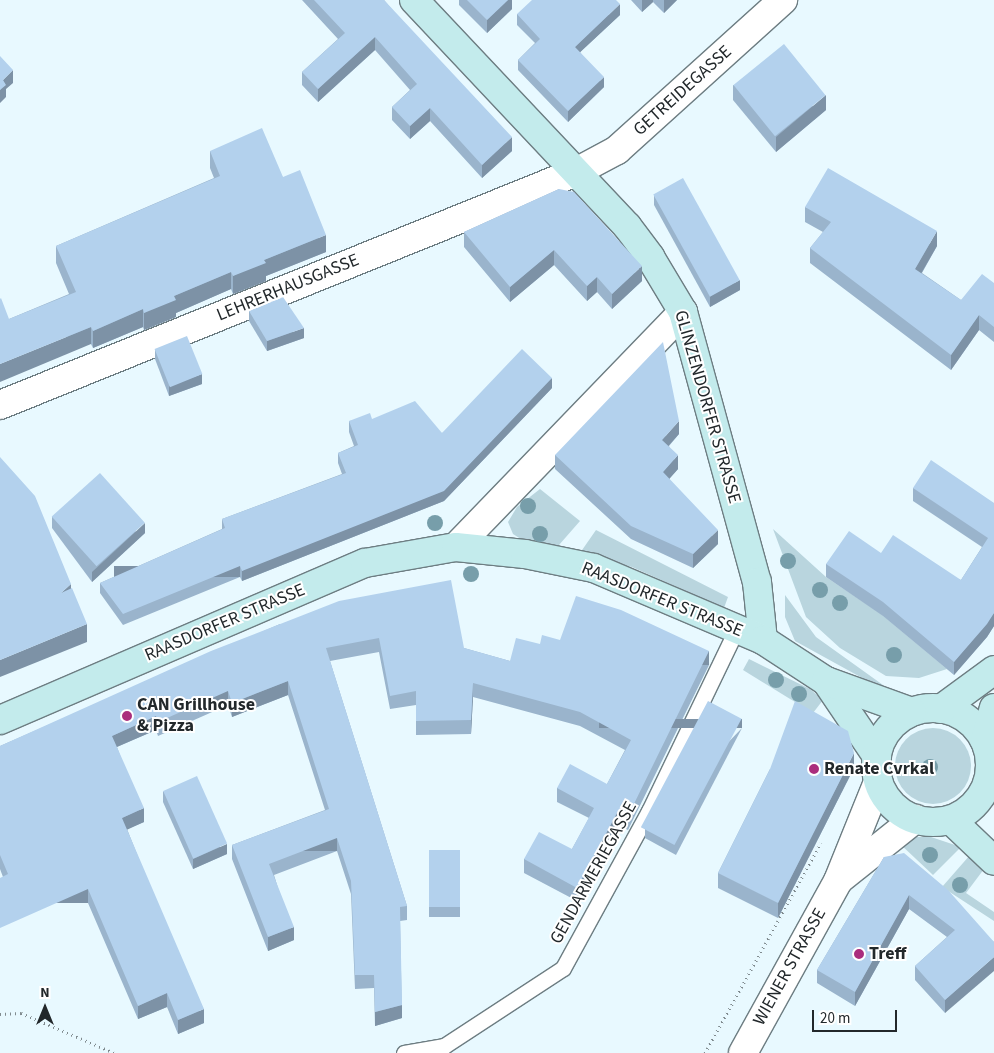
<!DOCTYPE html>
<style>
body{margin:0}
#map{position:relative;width:994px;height:1053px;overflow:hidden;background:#e8f9ff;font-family:"Source Sans 3",sans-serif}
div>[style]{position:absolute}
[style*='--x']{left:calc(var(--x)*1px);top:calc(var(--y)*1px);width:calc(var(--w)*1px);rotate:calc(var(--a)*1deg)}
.green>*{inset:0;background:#b9d5de}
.round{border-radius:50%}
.path>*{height:3px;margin-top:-1.5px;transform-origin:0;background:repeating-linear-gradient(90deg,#808b8f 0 1px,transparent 0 5px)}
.roads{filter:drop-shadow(1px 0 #6d7d82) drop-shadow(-1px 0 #6d7d82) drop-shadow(0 1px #6d7d82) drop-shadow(0 -1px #6d7d82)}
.service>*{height:15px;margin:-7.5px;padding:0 7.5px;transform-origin:7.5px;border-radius:7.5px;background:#fff}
.minor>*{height:28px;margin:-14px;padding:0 14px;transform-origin:14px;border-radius:14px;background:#fff}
.tertiary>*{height:28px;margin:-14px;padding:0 14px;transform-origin:14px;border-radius:14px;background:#fff}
.secondary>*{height:28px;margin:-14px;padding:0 14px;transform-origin:14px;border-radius:14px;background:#c3ebec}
.secondary>.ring{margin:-14px;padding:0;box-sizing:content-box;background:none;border:28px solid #c3ebec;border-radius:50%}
.trees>*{width:16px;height:16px;margin:-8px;border-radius:50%;background:#779eaa}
.wall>*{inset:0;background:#9ab4cc;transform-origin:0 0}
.shaded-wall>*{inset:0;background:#7d92a6;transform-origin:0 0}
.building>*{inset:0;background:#b3d1ed;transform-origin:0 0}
.dots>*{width:14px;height:14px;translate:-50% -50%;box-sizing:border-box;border:2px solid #fff;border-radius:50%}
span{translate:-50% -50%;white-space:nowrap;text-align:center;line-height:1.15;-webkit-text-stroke:4px #fff;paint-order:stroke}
.street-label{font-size:18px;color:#22282b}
.poi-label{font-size:18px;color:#22282b;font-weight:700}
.left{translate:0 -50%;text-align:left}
.north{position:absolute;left:20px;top:983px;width:50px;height:50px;-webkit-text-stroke:4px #fff;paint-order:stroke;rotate:0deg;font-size:14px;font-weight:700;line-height:20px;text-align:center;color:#22282b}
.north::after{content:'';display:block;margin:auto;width:18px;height:22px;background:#22282b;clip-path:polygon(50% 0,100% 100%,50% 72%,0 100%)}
.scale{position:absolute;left:812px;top:1010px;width:85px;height:22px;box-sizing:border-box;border:2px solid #22282b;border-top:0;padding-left:6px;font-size:15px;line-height:18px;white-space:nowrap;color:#22282b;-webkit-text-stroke:4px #fff;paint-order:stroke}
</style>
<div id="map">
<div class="green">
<i style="clip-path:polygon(540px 489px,580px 521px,559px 545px,543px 547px,527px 543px,513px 534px,508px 522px,517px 507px)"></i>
<i style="clip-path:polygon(773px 529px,826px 577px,881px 614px,947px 669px,919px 678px,886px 676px,840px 648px,806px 617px)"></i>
<i style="clip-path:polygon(596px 530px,728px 597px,724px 608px,632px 567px,580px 553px)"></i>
<i style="clip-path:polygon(785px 595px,816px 637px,883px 685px,884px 690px,795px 641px,785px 617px)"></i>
<i style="clip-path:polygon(749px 659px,810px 689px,823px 700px,813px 713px,743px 670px)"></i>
<i class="round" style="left:895px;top:728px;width:76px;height:76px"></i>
<i style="clip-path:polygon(912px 837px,931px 837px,961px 847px,933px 875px,899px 843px)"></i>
<i style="clip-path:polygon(970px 855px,984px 869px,966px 893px,994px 912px,994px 921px,942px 887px)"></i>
</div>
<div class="path">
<i style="--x:0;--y:1014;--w:21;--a:-3"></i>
<i style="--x:21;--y:1013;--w:102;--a:23.1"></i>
<i style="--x:705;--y:1053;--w:240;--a:-61.1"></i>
</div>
<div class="roads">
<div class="service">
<i style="--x:404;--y:1053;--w:41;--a:-9.9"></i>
<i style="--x:444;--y:1046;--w:142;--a:-33.2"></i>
<i style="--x:563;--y:968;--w:179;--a:-61.3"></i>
<i style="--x:649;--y:811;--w:201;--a:-64.3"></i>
</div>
<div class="minor">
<i style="--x:0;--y:405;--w:621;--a:-22.02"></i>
<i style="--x:576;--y:172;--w:47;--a:-28.2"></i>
<i style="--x:617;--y:150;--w:224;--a:-42.1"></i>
<i style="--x:456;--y:547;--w:327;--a:-46"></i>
</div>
<div class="tertiary">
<i style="--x:841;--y:878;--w:95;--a:-38.6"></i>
<i style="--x:743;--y:1053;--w:196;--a:-61.1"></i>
<i style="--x:838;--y:881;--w:107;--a:-68"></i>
</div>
<div class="secondary">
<i style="--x:414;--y:0;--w:311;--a:46.7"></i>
<i style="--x:627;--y:226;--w:39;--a:53"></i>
<i style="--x:650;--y:257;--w:64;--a:59"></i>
<i style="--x:683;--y:312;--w:280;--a:74.7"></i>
<i style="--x:757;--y:582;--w:58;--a:84.1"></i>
<i style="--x:826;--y:681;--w:91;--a:55.8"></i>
<i class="ring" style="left:876px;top:708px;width:86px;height:86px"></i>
<i style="--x:941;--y:709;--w:66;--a:-36.3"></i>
<i style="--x:0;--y:720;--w:397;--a:-23.3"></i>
<i style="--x:365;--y:563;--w:92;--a:-10"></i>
<i style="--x:456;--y:547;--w:69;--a:5.8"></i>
<i style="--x:525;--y:554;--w:70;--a:11.5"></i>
<i style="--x:594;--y:568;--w:184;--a:23.1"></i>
<i style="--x:763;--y:640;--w:75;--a:33.1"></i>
<i style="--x:826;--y:681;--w:91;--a:19.8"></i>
<i style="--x:985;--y:741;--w:34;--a:-75"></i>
<i style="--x:951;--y:820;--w:59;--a:43.6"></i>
</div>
</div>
<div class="trees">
<i style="left:528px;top:506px"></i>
<i style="left:435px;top:523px"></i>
<i style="left:540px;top:534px"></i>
<i style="left:788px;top:561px"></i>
<i style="left:471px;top:574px"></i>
<i style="left:820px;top:590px"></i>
<i style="left:840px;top:603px"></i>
<i style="left:894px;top:655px"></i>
<i style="left:776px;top:680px"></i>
<i style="left:799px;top:694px"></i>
<i style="left:930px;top:767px"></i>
<i style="left:930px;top:855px"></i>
<i style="left:960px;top:885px"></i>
</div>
<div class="wall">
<i style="clip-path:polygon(302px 0,384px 0,512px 151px,482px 178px,430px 121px,410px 139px,392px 120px,392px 107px,410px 90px,375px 50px,318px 102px,302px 85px,302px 72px,338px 39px)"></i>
<i style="clip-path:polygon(459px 0,512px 0,512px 9px,487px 33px,459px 5px)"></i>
<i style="clip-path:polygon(631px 0,677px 0,664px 13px,653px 2px,642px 12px)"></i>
<i style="clip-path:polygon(517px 14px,620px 15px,580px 52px,604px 87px,568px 122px,518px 70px,518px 60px,535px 43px,517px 25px)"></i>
<i style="clip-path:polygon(733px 85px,826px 110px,776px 152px,733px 100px)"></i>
<i style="clip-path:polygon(210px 151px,283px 177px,326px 252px,266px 276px,266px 281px,233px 294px,231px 289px,176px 313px,176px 317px,144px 330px,143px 327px,93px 348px,91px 344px,9px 319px,69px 294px,56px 263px,56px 246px,214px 178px,210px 168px)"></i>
<i style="clip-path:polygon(559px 189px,642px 281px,612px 309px,597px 292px,587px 301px,554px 265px,510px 302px,464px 247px,464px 232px)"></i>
<i style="clip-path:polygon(654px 195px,740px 290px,710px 307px,654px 205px)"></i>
<i style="clip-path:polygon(805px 207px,937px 246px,922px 273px,961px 300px,994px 283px,994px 342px,979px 330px,951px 370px,810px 263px,810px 248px,823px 232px,805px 222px)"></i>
<i style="clip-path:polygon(249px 311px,304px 338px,267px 351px,249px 321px)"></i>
<i style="clip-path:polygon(155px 349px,202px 384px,169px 396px,155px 359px)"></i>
<i style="clip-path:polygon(552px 388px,444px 501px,242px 581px,240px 577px,123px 625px,100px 593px,100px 583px,222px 529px,222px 519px,342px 474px,338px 463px,338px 453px,354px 446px,349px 432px,349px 421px,372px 419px,442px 433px)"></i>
<i style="clip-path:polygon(679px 434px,669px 446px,678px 469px,669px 479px,718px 544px,693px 568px,631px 539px,555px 469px,555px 455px)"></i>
<i style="clip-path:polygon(913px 488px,994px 503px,994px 626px,987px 637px,954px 675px,883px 616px,826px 577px,826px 564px,881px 553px,961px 580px,982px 547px,913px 501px)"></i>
<i style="clip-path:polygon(52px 517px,145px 533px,92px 582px,52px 528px)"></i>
<i style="clip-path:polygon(280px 624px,464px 648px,510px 661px,540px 644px,560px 640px,709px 665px,628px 830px,618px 825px,577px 901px,524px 873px,524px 859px,572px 849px,589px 818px,557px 802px,557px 788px,607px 784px,625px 750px,580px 726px,473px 697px,471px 734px,416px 735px,416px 705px,390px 709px,379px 652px,330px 661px,407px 906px,407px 920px,400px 921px,402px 1018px,375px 1026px,374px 988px,355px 989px,351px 894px,337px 851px,274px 875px,294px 940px,268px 951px,232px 859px,232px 845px,325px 810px,288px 695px,232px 717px,228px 705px,158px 736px,156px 730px,117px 747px,144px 822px,127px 829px,204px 1023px,178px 1034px,167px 1007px,138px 1019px,88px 903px,3px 877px,0 869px,0 746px)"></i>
<i style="clip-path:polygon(742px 728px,676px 855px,645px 838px,645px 829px)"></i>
<i style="clip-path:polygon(854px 768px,778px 918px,718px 888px,718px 873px,770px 769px)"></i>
<i style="clip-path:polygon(163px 791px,227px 854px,193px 869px,163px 802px)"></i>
<i style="left:429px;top:850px;width:31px;height:67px"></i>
<i style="clip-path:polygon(884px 857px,994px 942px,945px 1013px,915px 980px,915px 966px,947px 937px,909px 909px,855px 1006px,817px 983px,817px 970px)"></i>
</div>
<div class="shaded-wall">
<i style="clip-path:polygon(508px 0,512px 0,512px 9px,487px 33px,487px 20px)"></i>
<i style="clip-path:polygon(642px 0,653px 0,653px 2px,642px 12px)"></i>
<i style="clip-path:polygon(664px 0,677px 0,664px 13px)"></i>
<i style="clip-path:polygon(620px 4px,620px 15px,575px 57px,575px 47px)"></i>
<i style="clip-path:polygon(375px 37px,375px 50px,318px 102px,318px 89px)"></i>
<i style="clip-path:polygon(13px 70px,13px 83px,6px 89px,6px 97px,0 103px,0 90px,3px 80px)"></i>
<i style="clip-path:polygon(604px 77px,604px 87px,568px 122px,568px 111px)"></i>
<i style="clip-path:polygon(826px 95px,826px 110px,776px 152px,776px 137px)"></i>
<i style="clip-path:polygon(430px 108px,430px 121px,410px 139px,410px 126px)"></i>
<i style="clip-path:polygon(512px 137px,512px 151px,482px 178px,482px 165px)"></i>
<i style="clip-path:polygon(937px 231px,937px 246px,915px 284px,915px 269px)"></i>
<i style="clip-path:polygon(326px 235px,326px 252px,266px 276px,266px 281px,233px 294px,233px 276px,264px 260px)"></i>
<i style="clip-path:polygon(554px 250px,554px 265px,510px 302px,510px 287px)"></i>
<i style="clip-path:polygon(642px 266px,642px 281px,612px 309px,612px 294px)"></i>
<i style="clip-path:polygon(231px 272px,231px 289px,176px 313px,176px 317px,144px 330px,144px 313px,174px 296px)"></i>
<i style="clip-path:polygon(597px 277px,597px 292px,587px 301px,587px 286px)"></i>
<i style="clip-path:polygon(740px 280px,740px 290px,710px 307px,710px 296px)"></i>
<i style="clip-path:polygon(143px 309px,143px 327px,93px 348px,93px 331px)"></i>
<i style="clip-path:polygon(979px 315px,979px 330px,951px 370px,951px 355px)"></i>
<i style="clip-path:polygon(91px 327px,91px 344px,0 382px,0 364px)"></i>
<i style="clip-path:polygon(304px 328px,304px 338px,267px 351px,267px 341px)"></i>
<i style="clip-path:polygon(202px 374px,202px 384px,169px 396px,169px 386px)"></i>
<i style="clip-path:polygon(552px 378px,552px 388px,444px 501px,242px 581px,242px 571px)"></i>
<i style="clip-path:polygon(679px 421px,679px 434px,662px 453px,662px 440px)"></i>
<i style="clip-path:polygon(678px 455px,678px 469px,663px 486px,663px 472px)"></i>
<i style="clip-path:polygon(145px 523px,145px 533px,92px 582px,92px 572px)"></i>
<i style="clip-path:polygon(718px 530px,718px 544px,693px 568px,693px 554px)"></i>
<i style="left:240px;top:566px;width:11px;height:126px;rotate:90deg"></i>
<i style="clip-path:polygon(71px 584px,71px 602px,61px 593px)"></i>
<i style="clip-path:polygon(994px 613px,994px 626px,987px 637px,954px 675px,954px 662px)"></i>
<i style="clip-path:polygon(87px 624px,87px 642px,0 677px,0 660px)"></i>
<i style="left:709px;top:651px;width:14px;height:184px;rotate:90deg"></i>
<i style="clip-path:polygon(288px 681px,288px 695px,232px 717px,232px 703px)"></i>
<i style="clip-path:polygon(473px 683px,473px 697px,471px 734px,471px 720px)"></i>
<i style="left:228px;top:691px;width:14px;height:77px;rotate:90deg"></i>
<i style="clip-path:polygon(156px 716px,156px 730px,112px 749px,112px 736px)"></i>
<i style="left:742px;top:719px;width:9px;height:143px;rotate:90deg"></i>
<i style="clip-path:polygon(854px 753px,854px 768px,778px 918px,778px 903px)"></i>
<i style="clip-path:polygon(144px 808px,144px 822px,122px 832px,122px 818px)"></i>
<i style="clip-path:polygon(618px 811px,618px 825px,577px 901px,577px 888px)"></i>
<i style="left:337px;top:838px;width:13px;height:73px;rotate:90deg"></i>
<i style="clip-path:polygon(227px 844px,227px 854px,193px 869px,193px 859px)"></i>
<i style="left:88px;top:889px;width:14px;height:96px;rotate:90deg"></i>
<i style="clip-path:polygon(909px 895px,909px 909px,855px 1006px,855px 992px)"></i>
<i style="clip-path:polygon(294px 927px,294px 940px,268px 951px,268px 937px)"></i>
<i style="clip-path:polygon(994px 957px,994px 971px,945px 1013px,945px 1000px)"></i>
<i style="clip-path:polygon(167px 993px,167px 1007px,138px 1019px,138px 1006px)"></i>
<i style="clip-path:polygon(402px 1005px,402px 1018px,375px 1026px,375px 1012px)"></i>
<i style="clip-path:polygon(204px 1009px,204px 1023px,178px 1034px,178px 1020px)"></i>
</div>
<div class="building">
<i style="clip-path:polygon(314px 0,384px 0,512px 137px,482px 165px,430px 108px,410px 126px,392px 107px,417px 84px,375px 37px,318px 89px,302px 72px,345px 33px)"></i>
<i style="clip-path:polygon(467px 0,508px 0,487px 20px)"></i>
<i style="clip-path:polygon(532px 0,616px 0,620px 4px,575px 47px,604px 77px,568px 111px,518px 60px,540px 39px,517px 14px)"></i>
<i style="left:784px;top:44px;width:66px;height:65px;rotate:51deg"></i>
<i style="clip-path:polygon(0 56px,13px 70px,3px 80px,6px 85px,0 90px)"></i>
<i style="clip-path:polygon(262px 128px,283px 177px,300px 170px,326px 235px,264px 260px,266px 263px,233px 276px,231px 272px,174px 296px,176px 300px,144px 313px,143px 309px,93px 331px,91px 327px,0 364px,0 299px,1px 298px,9px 319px,76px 292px,56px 246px,220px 176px,210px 151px)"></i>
<i style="clip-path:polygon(828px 168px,937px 231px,915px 269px,961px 300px,982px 274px,994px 283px,994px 327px,979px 315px,951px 355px,810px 248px,831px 222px,805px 207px)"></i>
<i style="left:683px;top:178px;width:117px;height:34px;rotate:61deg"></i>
<i style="clip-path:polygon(559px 189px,574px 192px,642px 266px,612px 294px,597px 277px,587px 286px,554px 250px,510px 287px,464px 232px)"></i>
<i style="clip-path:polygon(283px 297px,304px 328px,267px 341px,249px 311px)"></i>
<i style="left:187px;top:336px;width:41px;height:35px;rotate:68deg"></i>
<i style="clip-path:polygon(663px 342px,679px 421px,662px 440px,678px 455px,663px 472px,718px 530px,693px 554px,631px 526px,555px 455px)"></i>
<i style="clip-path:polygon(522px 349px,552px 378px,444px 491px,242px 571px,240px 566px,123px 614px,100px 583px,225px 528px,222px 519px,346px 473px,338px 453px,358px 445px,349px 421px,370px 413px,372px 419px,415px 401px,442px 433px)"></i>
<i style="clip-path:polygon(0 457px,35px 496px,71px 584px,61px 593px,72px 588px,87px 624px,0 660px)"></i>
<i style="clip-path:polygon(931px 460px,994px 503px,994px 613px,987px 624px,954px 662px,883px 602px,826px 564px,849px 531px,881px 553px,893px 535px,961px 580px,988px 538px,913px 488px)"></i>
<i style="left:100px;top:473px;width:67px;height:65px;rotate:48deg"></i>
<i style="clip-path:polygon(451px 580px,464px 648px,510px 661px,516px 638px,540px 644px,542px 635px,560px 640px,576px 596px,621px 610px,709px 651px,628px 816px,618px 811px,577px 888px,524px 859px,539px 832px,572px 849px,594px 808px,557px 788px,570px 764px,607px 784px,631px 740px,580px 712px,473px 683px,471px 720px,416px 721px,416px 691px,390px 696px,379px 638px,326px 648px,407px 906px,400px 907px,402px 1005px,375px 1012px,374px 975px,355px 975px,351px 881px,337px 838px,269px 864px,294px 927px,268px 937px,232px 845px,329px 809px,288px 681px,232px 703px,228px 691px,158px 722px,156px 716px,112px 736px,144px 808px,122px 818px,204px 1009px,178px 1020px,167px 993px,138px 1006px,88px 889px,0 928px,0 878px,8px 874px,0 855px,0 746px,211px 651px,339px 601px)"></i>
<i style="left:708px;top:701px;width:38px;height:143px;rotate:28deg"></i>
<i style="clip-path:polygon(795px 701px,848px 731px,854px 753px,778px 903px,718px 873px,770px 769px)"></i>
<i style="left:197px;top:776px;width:74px;height:37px;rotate:66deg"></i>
<i style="left:429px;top:850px;width:31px;height:57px"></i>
<i style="clip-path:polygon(904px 853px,948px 890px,994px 942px,994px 957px,945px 1000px,915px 966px,955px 930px,909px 895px,855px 992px,817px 970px,884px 857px)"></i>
</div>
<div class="dots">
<i style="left:127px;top:716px;background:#aa2d7d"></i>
<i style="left:814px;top:769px;background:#aa2d7d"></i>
<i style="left:859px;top:954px;background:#aa2d7d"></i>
</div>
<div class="street-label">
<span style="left:683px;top:91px;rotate:-42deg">GETREIDEGASSE</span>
<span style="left:288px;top:288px;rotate:-22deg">LEHRERHAUSGASSE</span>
<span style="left:707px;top:407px;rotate:74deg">GLINZENDORFER STRASSE</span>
<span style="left:662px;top:600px;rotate:22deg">RAASDORFER STRASSE</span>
<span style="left:225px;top:623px;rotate:-23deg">RAASDORFER STRASSE</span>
<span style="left:594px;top:873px;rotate:-61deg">GENDARMERIEGASSE</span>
<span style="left:790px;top:967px;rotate:-61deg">WIENER STRASSE</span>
</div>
<div class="poi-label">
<span class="left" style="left:137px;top:716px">CAN Grillhouse<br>&amp; Pizza</span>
<span class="left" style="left:824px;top:769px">Renate Cvrkal</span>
<span class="left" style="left:869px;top:954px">Treff</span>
</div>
<div class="north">N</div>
<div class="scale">20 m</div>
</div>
